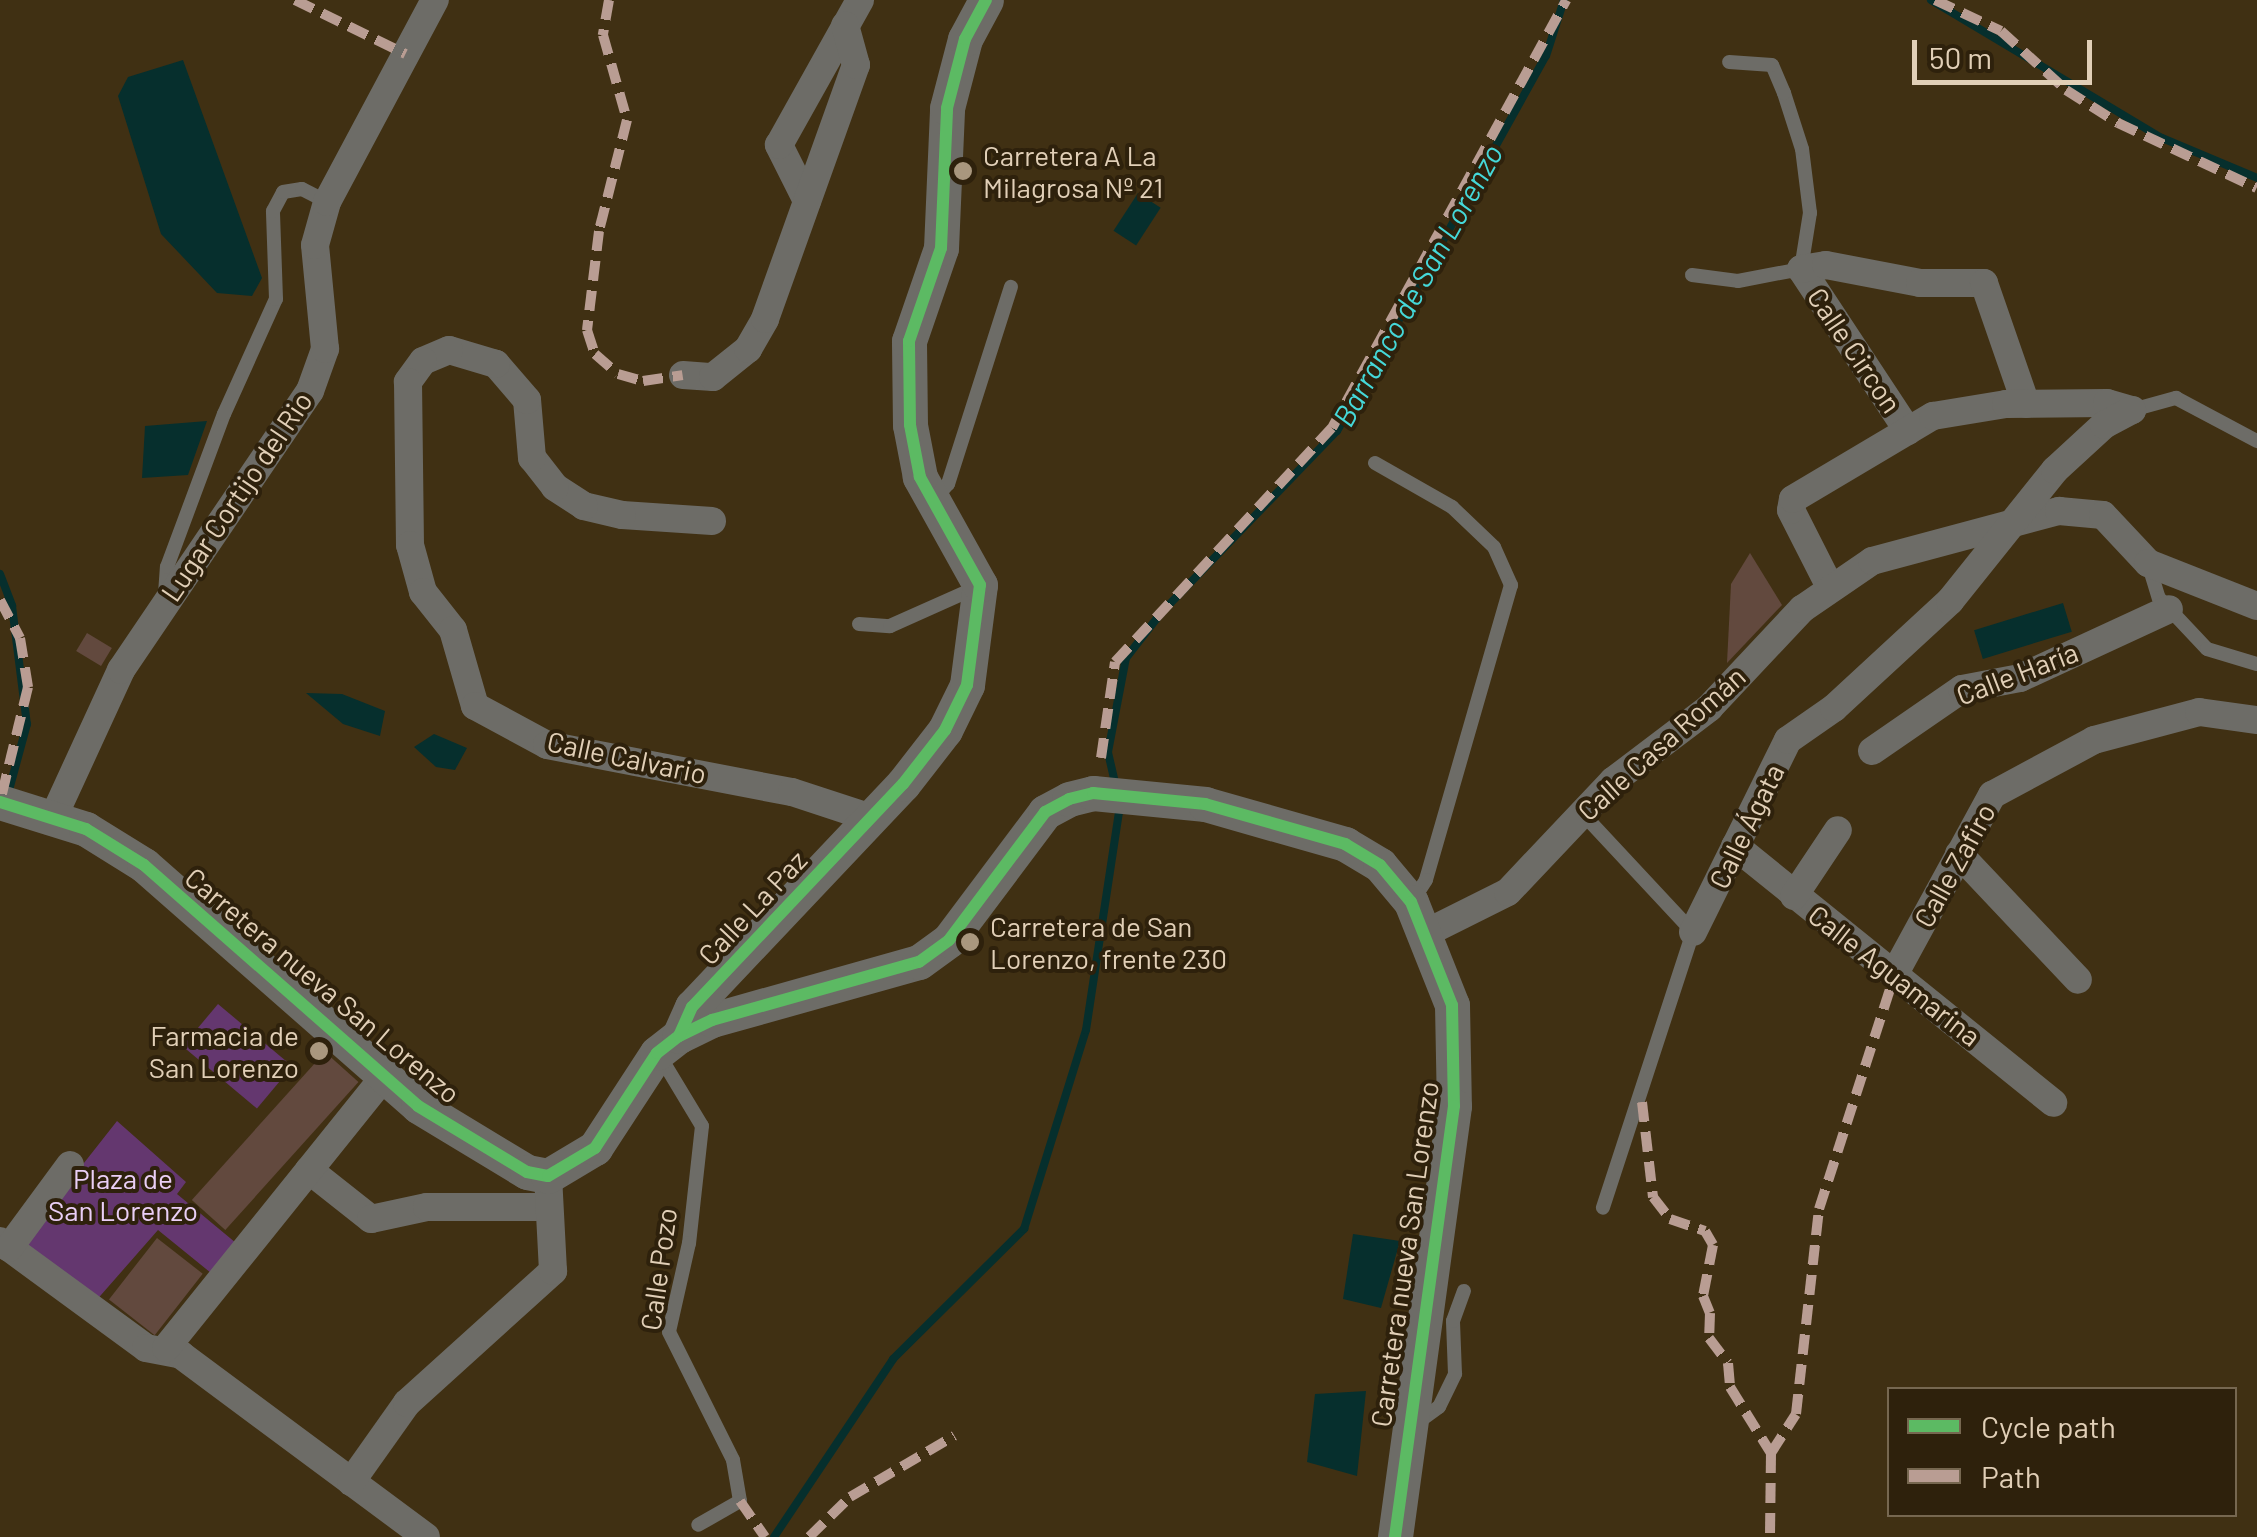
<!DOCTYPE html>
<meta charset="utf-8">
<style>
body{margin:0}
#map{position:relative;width:2257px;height:1537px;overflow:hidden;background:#403013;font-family:Barlow,sans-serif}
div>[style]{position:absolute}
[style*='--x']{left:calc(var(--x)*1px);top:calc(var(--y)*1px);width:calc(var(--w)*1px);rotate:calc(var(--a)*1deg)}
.green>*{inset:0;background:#64376f;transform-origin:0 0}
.water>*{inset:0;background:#062f2d;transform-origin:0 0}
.stream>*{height:8px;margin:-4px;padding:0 4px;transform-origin:4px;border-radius:4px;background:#062f2d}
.building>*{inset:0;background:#62493e;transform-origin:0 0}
.service>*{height:14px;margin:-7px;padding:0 7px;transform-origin:7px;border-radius:7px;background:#6d6c67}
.minor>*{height:28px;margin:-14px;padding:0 14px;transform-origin:14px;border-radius:14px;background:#6d6c67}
.tertiary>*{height:35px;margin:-17.5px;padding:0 17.5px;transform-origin:17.5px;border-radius:17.5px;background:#6d6c67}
.quiet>*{height:10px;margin-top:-5px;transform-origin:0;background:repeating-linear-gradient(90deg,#b99d93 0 20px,transparent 0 30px)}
.cycleway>*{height:12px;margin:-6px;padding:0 6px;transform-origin:6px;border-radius:6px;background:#5cba63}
.dots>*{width:28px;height:28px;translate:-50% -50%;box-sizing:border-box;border:5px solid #2e210c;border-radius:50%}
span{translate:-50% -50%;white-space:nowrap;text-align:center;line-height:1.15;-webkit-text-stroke:8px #2e210c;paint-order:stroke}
.poi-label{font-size:28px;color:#e1cfb7}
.left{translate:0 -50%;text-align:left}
.right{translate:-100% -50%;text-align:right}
.street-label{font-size:28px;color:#e1cfb7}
.park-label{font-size:28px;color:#eacff6}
.water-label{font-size:30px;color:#45d8d9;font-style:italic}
.legend{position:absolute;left:1887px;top:1387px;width:350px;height:130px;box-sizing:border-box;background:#2e210c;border:2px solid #766750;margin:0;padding:12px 18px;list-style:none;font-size:30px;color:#e1cfb7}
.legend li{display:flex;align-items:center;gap:20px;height:50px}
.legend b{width:50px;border:2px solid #766750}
.scale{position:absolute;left:1912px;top:40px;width:180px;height:45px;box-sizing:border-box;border:5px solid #e1cfb7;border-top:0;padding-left:12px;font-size:30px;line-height:35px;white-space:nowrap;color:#e1cfb7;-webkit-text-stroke:8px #2e210c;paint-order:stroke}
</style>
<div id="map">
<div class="green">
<i style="left:218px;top:1004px;width:97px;height:55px;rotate:40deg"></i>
<i style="clip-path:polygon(117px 1121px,186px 1182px,177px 1194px,236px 1243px,211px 1273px,158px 1230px,94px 1303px,21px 1243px)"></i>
</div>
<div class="water">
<i style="clip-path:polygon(183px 60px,262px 278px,252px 296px,217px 293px,161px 234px,118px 96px,128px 77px)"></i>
<i style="left:1138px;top:193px;width:27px;height:45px;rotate:33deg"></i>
<i style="clip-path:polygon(207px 421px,188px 475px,142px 478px,145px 426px)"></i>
<i style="left:2063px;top:603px;width:30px;height:93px;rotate:73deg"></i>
<i style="clip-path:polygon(306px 693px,342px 694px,385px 711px,380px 736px,343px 724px)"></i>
<i style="clip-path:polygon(434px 734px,467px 748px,455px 770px,436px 767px,414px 747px)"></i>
<i style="clip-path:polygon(1353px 1234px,1400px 1241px,1381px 1308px,1343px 1299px)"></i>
<i style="clip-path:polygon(1366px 1391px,1357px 1476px,1307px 1462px,1315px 1394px)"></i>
</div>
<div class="stream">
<i style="--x:1931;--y:0;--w:269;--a:30.9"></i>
<i style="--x:2162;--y:138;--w:103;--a:22.8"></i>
<i style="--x:0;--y:574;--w:34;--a:69"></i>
<i style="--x:12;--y:606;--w:119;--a:82.8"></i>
<i style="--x:27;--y:724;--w:73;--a:105.2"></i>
<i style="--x:1116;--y:787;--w:36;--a:-103"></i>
<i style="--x:1108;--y:752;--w:96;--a:-79.2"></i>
<i style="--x:1126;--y:658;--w:57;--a:-52.1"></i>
<i style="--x:1161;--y:613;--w:253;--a:-46"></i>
<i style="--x:1337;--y:431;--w:429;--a:-60.9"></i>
<i style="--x:1546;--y:56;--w:59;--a:-72.2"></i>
<i style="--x:774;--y:1537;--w:214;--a:-56.2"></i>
<i style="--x:893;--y:1359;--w:185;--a:-44.8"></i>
<i style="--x:1024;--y:1229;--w:208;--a:-72.7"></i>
<i style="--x:1086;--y:1030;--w:227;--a:-81.4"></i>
</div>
<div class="building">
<i style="clip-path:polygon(1750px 553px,1782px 605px,1727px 663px,1731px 584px)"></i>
<i style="left:87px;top:633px;width:29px;height:21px;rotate:31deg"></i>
<i style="left:325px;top:1052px;width:45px;height:199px;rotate:42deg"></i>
<i style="left:157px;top:1238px;width:58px;height:78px;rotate:38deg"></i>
</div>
<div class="service">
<i style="--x:1692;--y:275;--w:46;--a:7.4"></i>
<i style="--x:1738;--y:281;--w:64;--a:-10.8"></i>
<i style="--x:1801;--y:269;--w:57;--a:-80.9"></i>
<i style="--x:1810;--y:213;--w:64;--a:-97.1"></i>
<i style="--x:1802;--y:149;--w:59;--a:-107.8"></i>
<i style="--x:1784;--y:93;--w:30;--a:-113"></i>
<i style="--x:1772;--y:65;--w:43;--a:-176"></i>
<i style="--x:2132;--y:410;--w:46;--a:-15.3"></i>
<i style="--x:2176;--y:398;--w:92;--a:28"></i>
<i style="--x:1375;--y:463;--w:89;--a:29.7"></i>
<i style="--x:1452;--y:507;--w:58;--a:43.6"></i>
<i style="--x:1494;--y:547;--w:42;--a:65.9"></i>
<i style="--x:1511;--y:585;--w:307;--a:106.1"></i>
<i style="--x:1426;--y:880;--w:24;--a:123"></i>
<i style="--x:933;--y:501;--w:23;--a:-49"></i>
<i style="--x:948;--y:484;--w:207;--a:-72.3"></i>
<i style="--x:2148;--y:563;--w:37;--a:73"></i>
<i style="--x:2159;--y:598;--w:70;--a:46.7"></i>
<i style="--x:2207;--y:649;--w:52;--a:16.7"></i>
<i style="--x:165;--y:594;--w:27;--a:-86"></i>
<i style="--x:167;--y:567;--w:163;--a:-69.6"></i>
<i style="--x:224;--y:414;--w:126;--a:-65.7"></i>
<i style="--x:276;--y:299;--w:88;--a:-92"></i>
<i style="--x:273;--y:211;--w:21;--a:-62"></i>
<i style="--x:283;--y:192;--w:19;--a:-9"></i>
<i style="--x:302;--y:189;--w:28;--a:27"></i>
<i style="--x:859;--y:624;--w:31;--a:4"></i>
<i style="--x:890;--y:626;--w:93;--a:-24.1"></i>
<i style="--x:1582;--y:813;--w:163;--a:47"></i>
<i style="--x:1693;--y:932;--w:290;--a:108.1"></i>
<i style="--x:658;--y:1053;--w:85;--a:58.9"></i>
<i style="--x:702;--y:1126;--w:118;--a:96.3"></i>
<i style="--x:689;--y:1243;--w:91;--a:102.7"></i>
<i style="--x:669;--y:1332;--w:143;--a:63.4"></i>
<i style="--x:733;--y:1460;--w:42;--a:80.3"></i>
<i style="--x:740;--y:1501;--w:48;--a:150.3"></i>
<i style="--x:1414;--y:1425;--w:31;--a:-36"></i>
<i style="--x:1439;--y:1407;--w:37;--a:-64"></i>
<i style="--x:1455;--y:1374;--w:53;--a:-92.2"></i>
<i style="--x:1453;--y:1321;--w:32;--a:-70"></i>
</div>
<div class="minor">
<i style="--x:807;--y:201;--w:63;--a:-116.6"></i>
<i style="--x:779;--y:145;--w:166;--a:-60.8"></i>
<i style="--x:683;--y:375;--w:30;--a:4"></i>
<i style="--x:713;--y:377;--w:45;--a:-38.7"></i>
<i style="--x:748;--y:349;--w:34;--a:-60"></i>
<i style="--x:765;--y:319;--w:270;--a:-70.3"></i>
<i style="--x:856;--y:65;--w:41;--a:-105.4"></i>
<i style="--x:1908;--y:431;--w:194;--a:-123.4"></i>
<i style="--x:1801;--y:269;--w:25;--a:-9"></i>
<i style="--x:1826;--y:265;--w:96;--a:10.8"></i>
<i style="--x:1920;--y:283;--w:64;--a:0"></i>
<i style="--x:1984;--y:283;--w:128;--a:70.9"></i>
<i style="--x:712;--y:521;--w:90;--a:-176.2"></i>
<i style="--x:622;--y:515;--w:39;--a:-167"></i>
<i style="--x:584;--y:506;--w:35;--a:-147"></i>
<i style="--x:555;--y:487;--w:37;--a:-128"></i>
<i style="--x:532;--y:458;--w:58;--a:-94.9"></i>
<i style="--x:527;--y:400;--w:48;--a:-130.7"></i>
<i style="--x:496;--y:364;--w:49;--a:-163.4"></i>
<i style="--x:449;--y:350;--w:28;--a:157"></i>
<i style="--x:423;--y:361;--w:26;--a:126"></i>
<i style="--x:408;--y:382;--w:163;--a:89.3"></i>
<i style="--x:410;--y:545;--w:49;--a:74.5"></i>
<i style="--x:423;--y:592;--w:48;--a:51.7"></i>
<i style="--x:453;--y:630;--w:79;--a:73.9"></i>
<i style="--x:475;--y:706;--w:82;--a:28.4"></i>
<i style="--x:547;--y:745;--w:249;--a:10.9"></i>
<i style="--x:792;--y:792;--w:83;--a:18.2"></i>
<i style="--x:1830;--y:587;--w:86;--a:-116.9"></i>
<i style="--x:1791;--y:510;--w:11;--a:-80"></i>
<i style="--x:1793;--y:499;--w:163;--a:-30.7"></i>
<i style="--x:1933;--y:416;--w:74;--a:-9.3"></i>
<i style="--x:2006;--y:404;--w:101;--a:-0.6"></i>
<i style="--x:2107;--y:403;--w:26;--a:16"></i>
<i style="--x:1872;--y:751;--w:109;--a:-34.6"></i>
<i style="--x:1962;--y:689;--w:59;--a:-10.7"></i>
<i style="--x:2020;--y:678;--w:164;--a:-24.8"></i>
<i style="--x:53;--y:818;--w:163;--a:-65.3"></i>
<i style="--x:121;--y:670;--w:337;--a:-55.9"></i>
<i style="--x:310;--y:391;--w:45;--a:-70.3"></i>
<i style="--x:325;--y:349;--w:104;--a:-95.5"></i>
<i style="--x:315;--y:245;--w:45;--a:-74.4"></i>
<i style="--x:327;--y:202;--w:229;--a:-61.9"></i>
<i style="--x:1735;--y:846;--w:409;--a:38.9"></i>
<i style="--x:1959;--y:854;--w:173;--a:46.6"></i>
<i style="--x:1794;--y:896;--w:79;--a:-56.3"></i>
<i style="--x:1428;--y:932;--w:89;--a:-26.6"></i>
<i style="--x:1508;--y:892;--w:153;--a:-46.6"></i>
<i style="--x:1613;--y:781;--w:121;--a:-37.2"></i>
<i style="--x:1709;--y:708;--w:136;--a:-46.8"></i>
<i style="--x:1802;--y:609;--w:85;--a:-34.4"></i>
<i style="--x:1872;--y:561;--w:194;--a:-15"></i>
<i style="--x:2059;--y:511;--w:44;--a:5.2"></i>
<i style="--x:2103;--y:515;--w:66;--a:46.8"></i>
<i style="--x:2148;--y:563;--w:117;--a:21.5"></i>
<i style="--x:1693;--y:932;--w:214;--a:-63.7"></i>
<i style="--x:1788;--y:740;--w:56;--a:-34.8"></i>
<i style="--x:1834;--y:708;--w:158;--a:-42.7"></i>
<i style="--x:1950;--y:601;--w:168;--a:-51.3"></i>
<i style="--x:2055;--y:470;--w:67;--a:-42.6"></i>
<i style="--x:2104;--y:425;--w:32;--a:-28"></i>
<i style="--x:1895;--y:973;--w:203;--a:-61.4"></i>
<i style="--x:1992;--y:795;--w:116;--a:-28.3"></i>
<i style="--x:2094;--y:740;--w:109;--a:-14.9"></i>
<i style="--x:2199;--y:712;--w:59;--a:7.9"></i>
<i style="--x:309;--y:1170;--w:79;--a:38.3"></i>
<i style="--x:371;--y:1219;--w:57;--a:-12.1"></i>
<i style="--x:427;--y:1207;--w:122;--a:0"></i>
<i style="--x:0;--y:1241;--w:181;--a:36.2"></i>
<i style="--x:146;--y:1348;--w:36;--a:11"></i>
<i style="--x:181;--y:1355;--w:305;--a:36.6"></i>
<i style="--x:9;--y:1248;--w:103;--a:-53.7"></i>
<i style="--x:166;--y:1348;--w:349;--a:-51.2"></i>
<i style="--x:351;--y:1482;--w:97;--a:-54.7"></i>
<i style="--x:407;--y:1403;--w:197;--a:-42.1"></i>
<i style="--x:553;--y:1271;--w:95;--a:-93"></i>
</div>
<div class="tertiary">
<i style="--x:0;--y:802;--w:90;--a:17.4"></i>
<i style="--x:86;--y:829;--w:68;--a:31.8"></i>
<i style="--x:144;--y:865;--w:365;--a:41.3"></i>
<i style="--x:418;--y:1106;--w:127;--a:31.2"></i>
<i style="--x:527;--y:1172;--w:21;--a:11"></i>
<i style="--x:548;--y:1176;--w:55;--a:-30.8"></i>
<i style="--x:595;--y:1148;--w:113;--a:-56.9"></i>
<i style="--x:657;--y:1053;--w:28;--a:-38"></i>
<i style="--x:679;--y:1036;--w:37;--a:-26"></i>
<i style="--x:712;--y:1020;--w:215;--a:-15.7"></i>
<i style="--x:919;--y:962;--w:37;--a:-36"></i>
<i style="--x:949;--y:940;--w:160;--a:-53.1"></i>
<i style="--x:1045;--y:812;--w:27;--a:-28"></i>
<i style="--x:1069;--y:799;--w:25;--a:-14"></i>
<i style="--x:1093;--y:793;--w:113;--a:5.6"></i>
<i style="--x:1205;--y:804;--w:146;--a:15.9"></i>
<i style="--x:1345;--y:844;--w:41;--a:31"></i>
<i style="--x:1380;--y:865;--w:48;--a:50"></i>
<i style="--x:1411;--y:902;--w:111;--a:68.3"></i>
<i style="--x:1452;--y:1005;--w:101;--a:88.9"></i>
<i style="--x:1454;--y:1106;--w:435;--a:97.8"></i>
<i style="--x:679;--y:1036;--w:32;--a:-66"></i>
<i style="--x:692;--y:1007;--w:307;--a:-46.6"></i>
<i style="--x:903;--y:784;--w:68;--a:-52.1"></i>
<i style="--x:945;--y:730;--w:50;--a:-63.9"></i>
<i style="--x:967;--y:685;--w:101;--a:-82.6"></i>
<i style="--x:980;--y:585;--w:124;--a:-119.1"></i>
<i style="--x:920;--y:477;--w:53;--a:-100.9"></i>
<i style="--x:910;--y:425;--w:84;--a:-90.7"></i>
<i style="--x:909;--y:341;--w:98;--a:-71"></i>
<i style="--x:941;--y:248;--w:140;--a:-87.5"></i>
<i style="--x:947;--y:108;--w:71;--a:-75.4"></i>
<i style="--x:965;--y:39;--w:44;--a:-61.7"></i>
</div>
<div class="quiet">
<i style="--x:295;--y:0;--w:123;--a:26.1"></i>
<i style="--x:609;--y:0;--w:36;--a:100"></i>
<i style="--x:603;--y:35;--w:88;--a:74.2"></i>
<i style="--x:627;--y:120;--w:114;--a:104.2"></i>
<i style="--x:599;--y:231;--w:100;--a:96.9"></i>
<i style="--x:587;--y:330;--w:25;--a:72"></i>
<i style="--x:595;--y:354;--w:30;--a:41"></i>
<i style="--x:618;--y:374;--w:26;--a:16"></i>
<i style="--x:643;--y:381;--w:40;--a:-8.5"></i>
<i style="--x:1935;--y:0;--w:73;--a:25.2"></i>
<i style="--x:2001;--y:31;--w:88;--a:42.2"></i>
<i style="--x:2066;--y:90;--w:62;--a:32.4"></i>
<i style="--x:2118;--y:123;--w:153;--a:25.1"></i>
<i style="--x:0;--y:600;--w:43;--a:62.2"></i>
<i style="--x:20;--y:638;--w:50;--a:80.7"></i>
<i style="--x:28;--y:687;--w:118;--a:103.7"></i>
<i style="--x:1101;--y:758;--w:97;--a:-81.7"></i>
<i style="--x:1115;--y:662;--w:319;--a:-47.2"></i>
<i style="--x:1332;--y:428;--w:488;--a:-61.3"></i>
<i style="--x:1642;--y:1102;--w:96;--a:83.4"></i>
<i style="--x:1653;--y:1197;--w:28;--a:52"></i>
<i style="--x:1670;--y:1219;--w:37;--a:19"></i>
<i style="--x:1705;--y:1231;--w:16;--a:60"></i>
<i style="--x:1713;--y:1245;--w:52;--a:101.1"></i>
<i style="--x:1703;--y:1296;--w:18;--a:68"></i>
<i style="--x:1710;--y:1313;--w:25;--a:92"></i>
<i style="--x:1709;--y:1338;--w:31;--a:53"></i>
<i style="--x:1728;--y:1363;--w:24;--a:85"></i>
<i style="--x:1730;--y:1387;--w:78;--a:58.2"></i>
<i style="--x:1771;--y:1453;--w:84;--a:90.7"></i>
<i style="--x:1771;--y:1453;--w:46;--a:-57.3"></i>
<i style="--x:1796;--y:1414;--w:206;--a:-83.6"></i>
<i style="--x:1819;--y:1209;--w:248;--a:-72.1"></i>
<i style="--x:740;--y:1501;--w:44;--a:55.2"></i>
<i style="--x:809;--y:1537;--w:57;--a:-44.3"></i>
<i style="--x:850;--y:1497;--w:121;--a:-30.4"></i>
</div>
<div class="cycleway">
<i style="--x:0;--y:802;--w:90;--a:17.4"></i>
<i style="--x:86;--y:829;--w:68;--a:31.8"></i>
<i style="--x:144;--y:865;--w:365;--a:41.3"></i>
<i style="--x:418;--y:1106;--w:127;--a:31.2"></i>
<i style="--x:527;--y:1172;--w:21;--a:11"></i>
<i style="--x:548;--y:1176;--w:55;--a:-30.8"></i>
<i style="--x:595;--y:1148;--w:113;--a:-56.9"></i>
<i style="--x:657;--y:1053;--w:28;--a:-38"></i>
<i style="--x:679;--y:1036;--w:37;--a:-26"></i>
<i style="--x:712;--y:1020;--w:215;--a:-15.7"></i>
<i style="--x:919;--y:962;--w:37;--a:-36"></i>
<i style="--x:949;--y:940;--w:160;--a:-53.1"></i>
<i style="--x:1045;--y:812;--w:27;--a:-28"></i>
<i style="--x:1069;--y:799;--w:25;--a:-14"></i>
<i style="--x:1093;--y:793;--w:113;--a:5.6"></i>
<i style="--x:1205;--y:804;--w:146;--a:15.9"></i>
<i style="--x:1345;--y:844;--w:41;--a:31"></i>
<i style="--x:1380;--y:865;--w:48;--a:50"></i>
<i style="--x:1411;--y:902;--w:111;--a:68.3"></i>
<i style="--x:1452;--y:1005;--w:101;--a:88.9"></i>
<i style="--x:1454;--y:1106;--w:435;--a:97.8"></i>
<i style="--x:679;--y:1036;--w:32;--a:-66"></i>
<i style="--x:692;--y:1007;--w:307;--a:-46.6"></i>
<i style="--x:903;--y:784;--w:68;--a:-52.1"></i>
<i style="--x:945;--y:730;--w:50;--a:-63.9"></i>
<i style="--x:967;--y:685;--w:101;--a:-82.6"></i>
<i style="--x:980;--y:585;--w:124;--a:-119.1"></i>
<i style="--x:920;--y:477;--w:53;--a:-100.9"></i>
<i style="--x:910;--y:425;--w:84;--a:-90.7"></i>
<i style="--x:909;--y:341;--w:98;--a:-71"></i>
<i style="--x:941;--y:248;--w:140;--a:-87.5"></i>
<i style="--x:947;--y:108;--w:71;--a:-75.4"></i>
<i style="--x:965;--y:39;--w:44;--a:-61.7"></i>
</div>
<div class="dots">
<i style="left:963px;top:171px;background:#a9977e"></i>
<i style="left:970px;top:942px;background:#a9977e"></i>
<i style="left:319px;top:1051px;background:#a9977e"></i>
</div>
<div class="poi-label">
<span class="left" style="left:983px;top:171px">Carretera A La<br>Milagrosa Nº 21</span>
<span class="left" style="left:990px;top:942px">Carretera de San<br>Lorenzo, frente 230</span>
<span class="right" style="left:299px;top:1051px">Farmacia de<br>San Lorenzo</span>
</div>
<div class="street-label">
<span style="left:1855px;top:350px;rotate:56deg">Calle Circon</span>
<span style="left:236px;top:496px;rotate:-56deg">Lugar Cortijo del Rio</span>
<span style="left:2017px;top:673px;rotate:-21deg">Calle Haría</span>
<span style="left:1661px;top:743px;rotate:-42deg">Calle Casa Román</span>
<span style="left:627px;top:757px;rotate:12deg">Calle Calvario</span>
<span style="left:1746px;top:826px;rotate:-64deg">Calle Ágata</span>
<span style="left:1954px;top:865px;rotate:-61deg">Calle Zafiro</span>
<span style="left:752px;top:907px;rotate:-47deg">Calle La Paz</span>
<span style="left:1895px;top:975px;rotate:38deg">Calle Aguamarina</span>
<span style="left:323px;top:985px;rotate:40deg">Carretera nueva San Lorenzo</span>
<span style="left:1404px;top:1254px;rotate:-82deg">Carretera nueva San Lorenzo</span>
<span style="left:658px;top:1269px;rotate:-82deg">Calle Pozo</span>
</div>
<div class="park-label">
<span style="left:123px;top:1194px">Plaza de<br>San Lorenzo</span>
</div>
<div class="water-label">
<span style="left:1417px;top:285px;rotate:-61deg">Barranco de San Lorenzo</span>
</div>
<ul class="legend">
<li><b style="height:12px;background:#5cba63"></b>Cycle path</li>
<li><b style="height:12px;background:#b99d93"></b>Path</li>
</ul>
<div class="scale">50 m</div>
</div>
